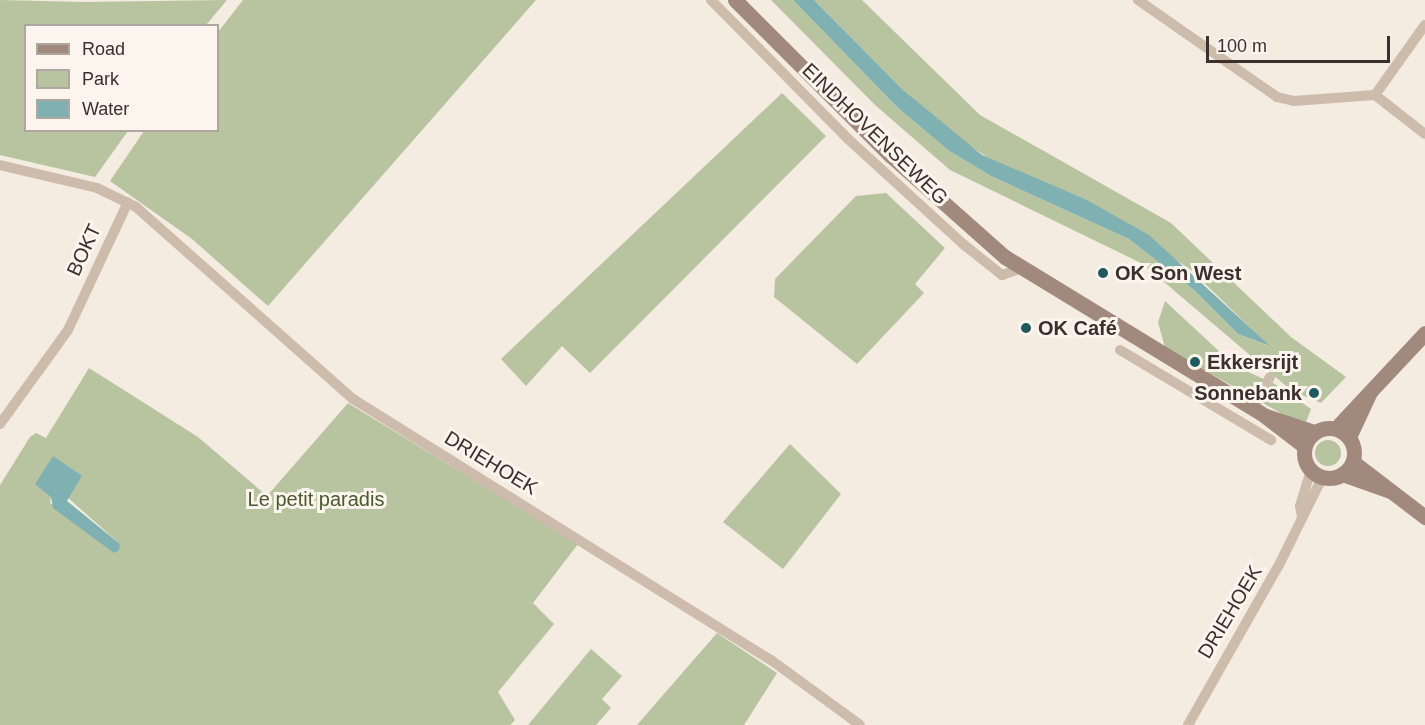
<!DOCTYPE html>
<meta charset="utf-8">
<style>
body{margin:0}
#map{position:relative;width:1425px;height:725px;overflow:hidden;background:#f4ebe1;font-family:Arial,sans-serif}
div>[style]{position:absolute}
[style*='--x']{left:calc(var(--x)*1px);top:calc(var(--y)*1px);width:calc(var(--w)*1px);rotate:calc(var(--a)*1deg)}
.green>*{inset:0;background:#b8c4a0}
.round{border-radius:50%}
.water>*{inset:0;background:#7fb0b2}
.street>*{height:10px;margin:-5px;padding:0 5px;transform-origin:5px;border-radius:5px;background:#cdbbac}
.secondary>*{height:15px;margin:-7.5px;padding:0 7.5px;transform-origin:7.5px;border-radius:7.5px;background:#a18a7d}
.secondary>.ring{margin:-7.5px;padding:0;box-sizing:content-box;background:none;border:15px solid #a18a7d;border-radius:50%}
.dots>*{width:16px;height:16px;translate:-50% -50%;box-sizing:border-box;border:3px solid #fbf5ee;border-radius:50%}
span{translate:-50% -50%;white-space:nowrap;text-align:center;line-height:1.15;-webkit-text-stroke:6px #fbf5ee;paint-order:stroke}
.street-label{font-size:20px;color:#3b302b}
.poi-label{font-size:20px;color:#3b302b;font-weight:700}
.left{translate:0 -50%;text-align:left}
.right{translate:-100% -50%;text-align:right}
.park-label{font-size:20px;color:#4a5a2e}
.legend{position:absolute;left:24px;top:24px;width:195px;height:108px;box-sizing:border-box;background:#fbf5ee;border:2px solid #aea6a0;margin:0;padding:8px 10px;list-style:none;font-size:18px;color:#3b302b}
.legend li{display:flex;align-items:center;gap:12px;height:30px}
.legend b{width:30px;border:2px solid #aea6a0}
.scale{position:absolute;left:1206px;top:36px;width:184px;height:27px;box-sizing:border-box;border:3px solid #3b302b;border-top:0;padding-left:8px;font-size:18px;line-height:21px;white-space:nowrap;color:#3b302b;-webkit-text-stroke:4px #fbf5ee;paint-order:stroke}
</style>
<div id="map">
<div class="green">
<i style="clip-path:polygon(0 0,84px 2px,227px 0,206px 25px,26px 26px,26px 130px,128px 131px,95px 177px,0 155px)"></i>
<i style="clip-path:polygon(243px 0,536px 0,268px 306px,192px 239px,110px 181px,144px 131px,218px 130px,218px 32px)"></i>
<i style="clip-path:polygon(771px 0,793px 0,897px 107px,948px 150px,991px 176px,1129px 239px,1194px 290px,1238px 334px,1269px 346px,1191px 270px,1085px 199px,996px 163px,964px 142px,902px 89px,814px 0,862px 0,980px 115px,1171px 223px,1291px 337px,1346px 377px,1321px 403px,1292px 391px,1143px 264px,950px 170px,875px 105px)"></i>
<i style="clip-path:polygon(782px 93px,826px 136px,590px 373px,562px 346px,526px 386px,501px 359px)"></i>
<i style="clip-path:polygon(886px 193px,945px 248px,915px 284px,924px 293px,857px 364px,774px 297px,775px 279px,856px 196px)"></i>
<i style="clip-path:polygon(1165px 301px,1235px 366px,1275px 384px,1311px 409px,1306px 422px,1284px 415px,1165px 348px,1158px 322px)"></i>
<i style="clip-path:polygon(evenodd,89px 368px,198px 437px,267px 496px,348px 403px,578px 544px,533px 603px,554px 624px,498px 692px,515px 720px,510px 725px,0 725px,0 485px,30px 437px,36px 433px,46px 438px,89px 368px,51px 497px,67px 497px,120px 544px,50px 503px,51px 497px)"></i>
<i class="round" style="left:1315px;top:440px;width:26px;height:26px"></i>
<i style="clip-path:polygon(790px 444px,841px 494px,783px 569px,723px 522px)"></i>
<i style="clip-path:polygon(717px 633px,777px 673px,744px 725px,637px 725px)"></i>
<i style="clip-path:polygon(591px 649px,622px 676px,602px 699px,611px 708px,596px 725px,528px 725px)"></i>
</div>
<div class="water">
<i style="clip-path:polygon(793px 0,814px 0,902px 89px,982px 155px,1085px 199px,1149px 235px,1270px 346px,1238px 334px,1194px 290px,1129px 239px,991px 176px,948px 150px,897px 107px)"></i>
<i style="clip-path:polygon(53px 456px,82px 476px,67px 501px,120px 544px,119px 550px,114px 553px,53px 508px,51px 497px,35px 484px)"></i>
</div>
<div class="street">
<i style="--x:711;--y:0;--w:194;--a:45.4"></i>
<i style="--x:847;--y:138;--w:157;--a:42.4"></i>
<i style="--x:963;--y:244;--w:50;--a:38.5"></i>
<i style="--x:1002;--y:275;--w:21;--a:-19"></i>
<i style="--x:1138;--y:0;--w:169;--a:34.9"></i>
<i style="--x:1277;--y:97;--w:17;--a:13"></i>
<i style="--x:1294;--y:101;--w:81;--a:-4.2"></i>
<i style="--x:1375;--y:95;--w:63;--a:38"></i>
<i style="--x:1375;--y:95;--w:86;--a:-54.5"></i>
<i style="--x:0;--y:165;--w:100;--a:13.3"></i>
<i style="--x:97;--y:188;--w:43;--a:26"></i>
<i style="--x:136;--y:207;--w:290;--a:41.5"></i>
<i style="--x:353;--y:399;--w:493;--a:32"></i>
<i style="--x:771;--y:660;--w:110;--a:36.1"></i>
<i style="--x:1120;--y:350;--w:176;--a:30.8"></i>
<i style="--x:1253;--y:409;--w:36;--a:-62"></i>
<i style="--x:0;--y:424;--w:116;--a:-54.1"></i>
<i style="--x:68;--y:330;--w:141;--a:-64.9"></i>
<i style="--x:1302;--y:518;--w:12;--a:-99"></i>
<i style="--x:1300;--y:506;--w:37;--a:-73"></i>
<i style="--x:1188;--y:725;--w:184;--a:-60.4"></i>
<i style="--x:1279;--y:565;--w:97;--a:-63.7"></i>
</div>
<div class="secondary">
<i style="--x:735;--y:0;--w:219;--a:45"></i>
<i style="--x:890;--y:155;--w:154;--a:41.6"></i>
<i style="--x:1005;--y:257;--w:305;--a:31.4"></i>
<i style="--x:1265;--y:416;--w:49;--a:37.6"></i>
<i style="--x:1266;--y:416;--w:51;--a:18.4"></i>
<i class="ring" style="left:1304px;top:428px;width:35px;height:35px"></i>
<i style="--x:1336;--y:428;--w:130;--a:-46.9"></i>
<i style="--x:1349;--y:437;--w:50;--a:-65"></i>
<i style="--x:1353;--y:462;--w:91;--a:37.4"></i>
<i style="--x:1342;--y:474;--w:51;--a:19.5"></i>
</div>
<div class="dots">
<i style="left:1103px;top:273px;background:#1f5a5e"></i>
<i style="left:1026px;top:328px;background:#1f5a5e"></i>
<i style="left:1195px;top:362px;background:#1f5a5e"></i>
<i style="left:1314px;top:393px;background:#1f5a5e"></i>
</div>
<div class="street-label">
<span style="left:875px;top:134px;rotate:44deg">EINDHOVENSEWEG</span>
<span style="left:84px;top:250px;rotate:-65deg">BOKT</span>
<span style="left:491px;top:463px;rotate:31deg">DRIEHOEK</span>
<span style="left:1230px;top:612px;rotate:-59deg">DRIEHOEK</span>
</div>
<div class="poi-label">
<span class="left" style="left:1115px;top:273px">OK Son West</span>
<span class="left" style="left:1038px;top:328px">OK Café</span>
<span class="left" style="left:1207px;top:362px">Ekkersrijt</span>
<span class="right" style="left:1302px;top:393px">Sonnebank</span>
</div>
<div class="park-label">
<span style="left:316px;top:499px">Le petit paradis</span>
</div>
<ul class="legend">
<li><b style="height:8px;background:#a18a7d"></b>Road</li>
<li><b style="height:16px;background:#b8c4a0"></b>Park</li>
<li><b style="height:16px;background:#7fb0b2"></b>Water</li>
</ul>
<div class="scale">100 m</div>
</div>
